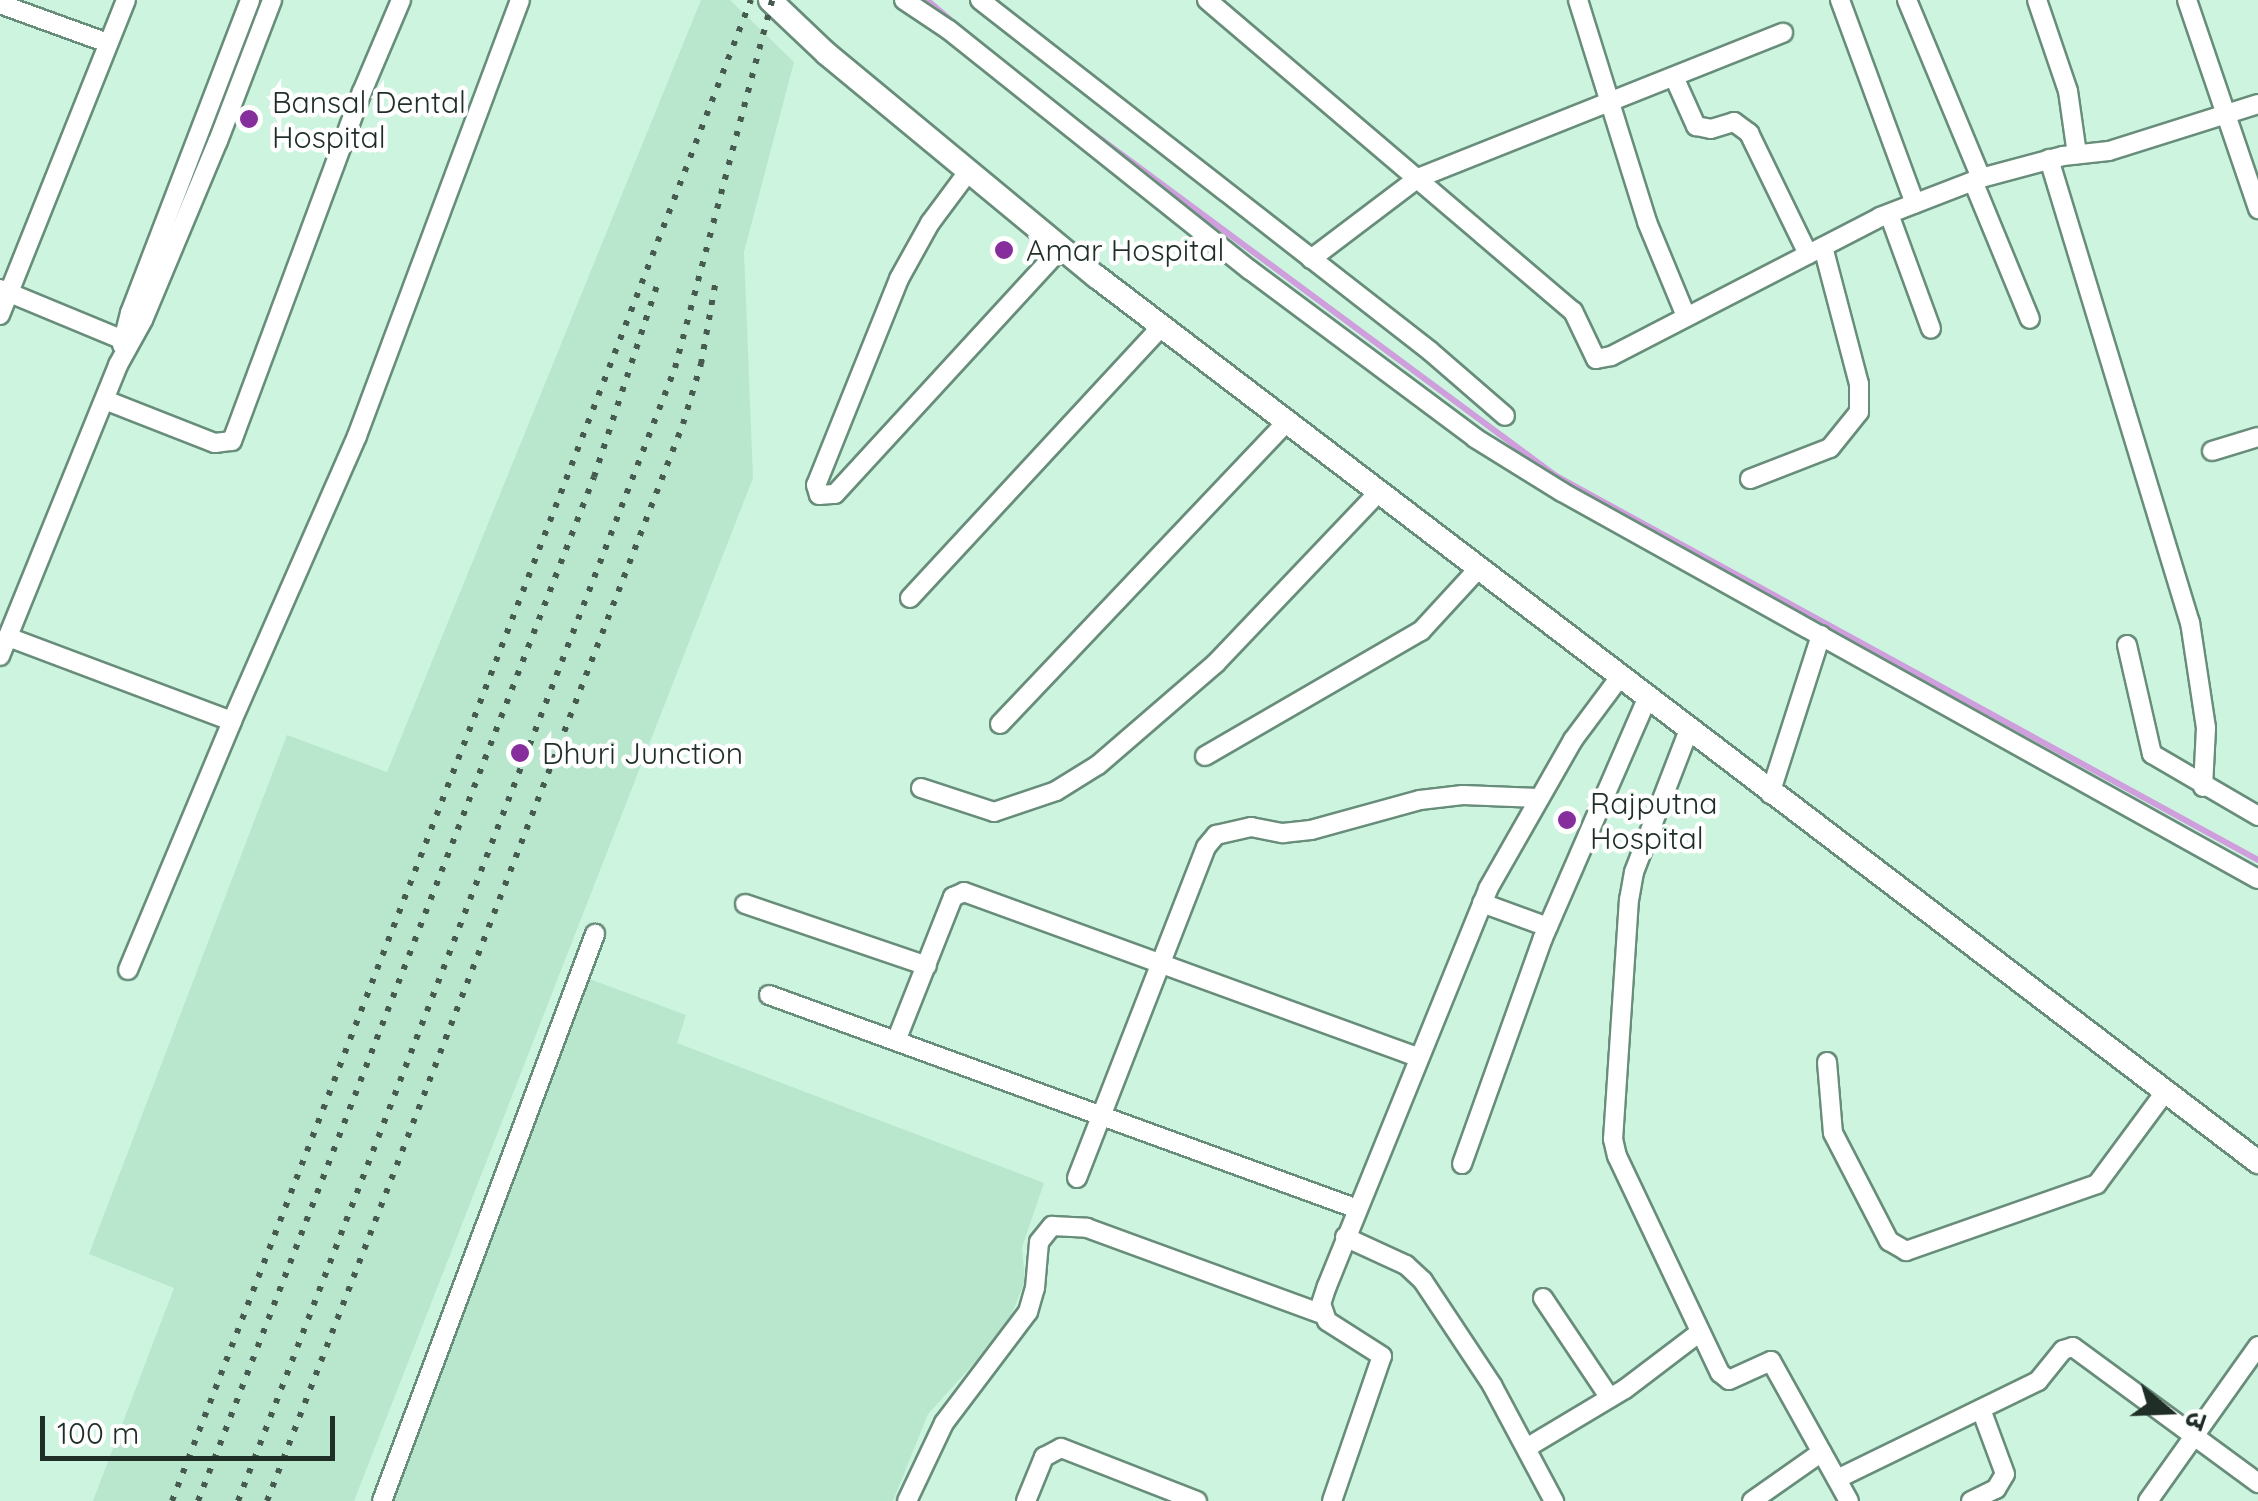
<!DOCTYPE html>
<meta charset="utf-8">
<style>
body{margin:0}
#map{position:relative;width:2258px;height:1501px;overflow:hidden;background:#ccf4de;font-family:Quicksand,"Noto Sans Devanagari",sans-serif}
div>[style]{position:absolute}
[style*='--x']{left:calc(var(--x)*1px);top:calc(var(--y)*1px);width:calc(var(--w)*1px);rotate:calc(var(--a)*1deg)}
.built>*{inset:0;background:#b9e7ce}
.stream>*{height:6px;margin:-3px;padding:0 3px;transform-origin:3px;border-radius:3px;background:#cf9edd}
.roads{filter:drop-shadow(2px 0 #688d7a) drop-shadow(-2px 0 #688d7a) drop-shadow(0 2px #688d7a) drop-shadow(0 -2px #688d7a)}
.minor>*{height:18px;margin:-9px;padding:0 9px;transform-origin:9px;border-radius:9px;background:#fff}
.tertiary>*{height:22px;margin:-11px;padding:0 11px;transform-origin:11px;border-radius:11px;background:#fff}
.rail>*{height:6px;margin-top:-3px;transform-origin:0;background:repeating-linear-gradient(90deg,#465a4f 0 5px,transparent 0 15px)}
.dots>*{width:28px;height:28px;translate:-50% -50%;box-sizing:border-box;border:5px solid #fff;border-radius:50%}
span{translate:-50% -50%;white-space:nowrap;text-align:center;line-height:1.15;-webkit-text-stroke:9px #fff;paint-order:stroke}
.poi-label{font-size:30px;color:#1f2e26}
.left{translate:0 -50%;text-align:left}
.north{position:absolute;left:2118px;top:1361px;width:100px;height:100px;-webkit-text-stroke:8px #fff;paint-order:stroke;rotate:109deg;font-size:28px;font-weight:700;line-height:40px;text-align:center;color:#1f2e26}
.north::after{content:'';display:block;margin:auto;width:35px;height:45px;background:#1f2e26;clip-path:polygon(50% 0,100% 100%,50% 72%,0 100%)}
.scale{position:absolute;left:40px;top:1416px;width:295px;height:45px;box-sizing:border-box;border:5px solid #1f2e26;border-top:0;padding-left:12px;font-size:30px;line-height:35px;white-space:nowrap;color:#1f2e26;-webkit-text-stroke:8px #fff;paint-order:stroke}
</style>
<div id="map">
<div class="built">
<i style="clip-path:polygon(701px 0,730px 0,794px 62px,744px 252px,753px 478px,354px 1501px,93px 1501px,174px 1288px,89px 1254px,287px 735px,387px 772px)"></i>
<i style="clip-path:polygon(587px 978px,686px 1015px,677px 1043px,1044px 1183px,1022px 1247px,1025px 1281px,1006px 1328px,928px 1414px,893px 1501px,392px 1501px)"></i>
</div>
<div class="stream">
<i style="--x:927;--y:0;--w:43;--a:40.3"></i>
<i style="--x:1079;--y:123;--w:593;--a:36.5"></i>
<i style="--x:1556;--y:476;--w:800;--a:28.68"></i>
</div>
<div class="roads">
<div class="minor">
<i style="--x:904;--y:0;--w:54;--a:33.7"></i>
<i style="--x:949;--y:30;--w:385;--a:38.6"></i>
<i style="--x:1250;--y:270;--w:281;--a:36.7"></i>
<i style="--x:1475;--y:438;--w:102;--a:31.8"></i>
<i style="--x:1562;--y:492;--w:796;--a:29.08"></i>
<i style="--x:980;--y:0;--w:571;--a:37.95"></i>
<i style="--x:1430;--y:351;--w:99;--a:40.9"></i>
<i style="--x:1207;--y:0;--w:480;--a:40.4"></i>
<i style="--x:1573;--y:311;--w:53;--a:64.4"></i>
<i style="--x:1596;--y:359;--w:15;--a:-11"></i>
<i style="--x:1611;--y:356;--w:303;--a:-27.3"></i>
<i style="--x:1880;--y:217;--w:108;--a:-21.1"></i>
<i style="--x:1981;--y:178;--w:85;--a:-15"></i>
<i style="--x:2063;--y:156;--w:46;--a:-6.2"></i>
<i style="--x:2109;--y:151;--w:156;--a:-17.5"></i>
<i style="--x:1578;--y:0;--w:232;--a:72.7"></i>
<i style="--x:1647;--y:222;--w:102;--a:67.5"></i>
<i style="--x:1840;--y:0;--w:217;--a:69.8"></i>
<i style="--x:1907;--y:0;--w:193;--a:67.4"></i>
<i style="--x:2037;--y:0;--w:96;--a:71.2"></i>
<i style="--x:2068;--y:91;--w:64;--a:81.9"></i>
<i style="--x:2187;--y:0;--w:221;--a:71.2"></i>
<i style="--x:0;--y:4;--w:115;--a:19.9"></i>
<i style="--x:1674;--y:77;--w:54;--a:65.8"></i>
<i style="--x:1696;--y:126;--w:15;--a:11"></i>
<i style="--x:1711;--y:129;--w:24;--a:-17"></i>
<i style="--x:1734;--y:122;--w:19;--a:36"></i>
<i style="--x:1749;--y:133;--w:135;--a:64"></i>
<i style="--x:2049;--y:159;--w:484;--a:73.1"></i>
<i style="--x:2190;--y:622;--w:107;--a:81.4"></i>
<i style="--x:2206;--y:728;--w:59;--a:92.9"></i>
<i style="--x:968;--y:172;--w:64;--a:126.7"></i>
<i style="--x:930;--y:223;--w:64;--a:119"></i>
<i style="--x:899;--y:279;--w:222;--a:111.9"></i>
<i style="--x:816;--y:485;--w:10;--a:73"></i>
<i style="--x:819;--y:495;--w:16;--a:-4"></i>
<i style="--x:835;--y:494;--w:334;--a:-47.4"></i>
<i style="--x:1973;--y:181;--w:149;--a:67.6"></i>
<i style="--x:1889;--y:214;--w:122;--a:69.9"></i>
<i style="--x:1311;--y:259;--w:134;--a:-37.1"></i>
<i style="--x:1418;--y:178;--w:393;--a:-21.7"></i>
<i style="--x:0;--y:289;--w:133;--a:22.5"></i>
<i style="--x:0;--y:315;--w:339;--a:-68.2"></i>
<i style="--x:122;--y:345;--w:33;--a:-76"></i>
<i style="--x:130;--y:313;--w:335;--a:-69"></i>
<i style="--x:105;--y:400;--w:118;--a:21.4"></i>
<i style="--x:215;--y:443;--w:17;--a:-7"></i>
<i style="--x:232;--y:441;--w:372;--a:-69.6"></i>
<i style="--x:362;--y:92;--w:100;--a:-67"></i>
<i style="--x:2212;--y:451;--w:48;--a:-16.9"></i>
<i style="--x:1750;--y:479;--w:86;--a:-21.2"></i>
<i style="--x:1830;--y:448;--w:46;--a:-51.1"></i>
<i style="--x:1859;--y:412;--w:28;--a:-90"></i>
<i style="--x:1859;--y:384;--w:142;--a:-104.7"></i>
<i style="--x:910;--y:598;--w:371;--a:-47.2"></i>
<i style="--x:8;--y:637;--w:239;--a:20.6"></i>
<i style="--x:232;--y:721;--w:311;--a:-66.3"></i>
<i style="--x:357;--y:436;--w:465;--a:-69.5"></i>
<i style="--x:2127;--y:645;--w:112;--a:77.1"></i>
<i style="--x:2152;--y:754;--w:123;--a:30.3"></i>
<i style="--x:0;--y:656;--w:314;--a:-67.9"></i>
<i style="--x:118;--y:365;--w:51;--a:-60.9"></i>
<i style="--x:143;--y:320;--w:194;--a:-67.3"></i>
<i style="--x:218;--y:141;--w:151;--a:-69"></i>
<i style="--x:1000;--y:724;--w:417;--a:-46.5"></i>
<i style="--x:1690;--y:727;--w:155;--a:111.1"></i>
<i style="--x:1634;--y:872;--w:27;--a:100"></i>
<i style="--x:1629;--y:899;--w:241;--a:93.8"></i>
<i style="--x:1613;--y:1139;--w:17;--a:77"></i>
<i style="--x:1617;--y:1156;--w:240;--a:64.6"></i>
<i style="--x:1720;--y:1373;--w:11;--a:38"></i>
<i style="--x:1729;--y:1380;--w:46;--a:-24.3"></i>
<i style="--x:1771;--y:1361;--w:160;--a:60.9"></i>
<i style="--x:1205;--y:756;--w:250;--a:-30.1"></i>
<i style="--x:1421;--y:631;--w:86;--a:-47.4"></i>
<i style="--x:921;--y:788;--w:77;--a:18.2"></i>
<i style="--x:994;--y:812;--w:65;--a:-18.7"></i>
<i style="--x:1056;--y:791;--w:49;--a:-31.8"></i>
<i style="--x:1098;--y:765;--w:156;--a:-40.8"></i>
<i style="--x:1216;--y:663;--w:235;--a:-46.4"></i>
<i style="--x:1770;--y:794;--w:167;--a:-72.2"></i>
<i style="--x:1482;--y:903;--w:70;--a:20"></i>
<i style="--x:745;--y:904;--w:192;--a:18.8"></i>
<i style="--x:128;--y:970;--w:270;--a:-67.3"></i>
<i style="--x:769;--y:995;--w:624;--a:19.98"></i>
<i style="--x:896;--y:1041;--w:155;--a:-68.4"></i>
<i style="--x:953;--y:897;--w:12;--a:-24"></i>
<i style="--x:964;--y:892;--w:483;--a:20"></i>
<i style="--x:1827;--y:1062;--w:71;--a:85.2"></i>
<i style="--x:1833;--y:1133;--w:122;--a:62.6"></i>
<i style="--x:1889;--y:1241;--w:20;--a:30"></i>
<i style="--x:1906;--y:1251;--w:202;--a:-19.3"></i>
<i style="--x:2097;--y:1184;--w:114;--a:-53.5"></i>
<i style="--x:1462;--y:1164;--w:240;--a:-70.3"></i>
<i style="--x:1543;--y:938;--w:264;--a:-66.5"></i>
<i style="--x:1077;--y:1178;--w:355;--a:-68.7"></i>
<i style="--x:1206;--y:847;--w:16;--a:-50"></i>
<i style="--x:1216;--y:835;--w:36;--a:-13"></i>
<i style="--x:1251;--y:827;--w:33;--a:11"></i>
<i style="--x:1283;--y:833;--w:28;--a:-6"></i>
<i style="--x:1311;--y:830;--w:113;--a:-15.4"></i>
<i style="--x:1420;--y:800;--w:43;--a:-6.6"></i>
<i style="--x:1463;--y:795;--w:75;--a:2.3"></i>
<i style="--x:1345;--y:1237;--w:67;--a:24.7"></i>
<i style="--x:1406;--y:1265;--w:23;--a:43"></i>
<i style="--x:1423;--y:1281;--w:125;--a:56.4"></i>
<i style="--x:1492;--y:1385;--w:132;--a:61.9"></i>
<i style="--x:1543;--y:1298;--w:120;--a:56.2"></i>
<i style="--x:1528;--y:1447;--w:113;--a:-30.9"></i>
<i style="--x:1625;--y:1389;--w:94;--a:-37.2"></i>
<i style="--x:1837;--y:1479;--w:224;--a:-26"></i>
<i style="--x:2038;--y:1381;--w:40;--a:-51"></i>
<i style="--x:2063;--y:1350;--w:10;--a:-17"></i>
<i style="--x:2073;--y:1347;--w:230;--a:36.3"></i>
<i style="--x:382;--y:1501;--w:606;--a:-69.41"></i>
<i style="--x:907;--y:1501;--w:86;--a:-64.6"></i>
<i style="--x:944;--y:1423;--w:139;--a:-52.9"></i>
<i style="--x:1028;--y:1312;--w:25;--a:-74"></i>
<i style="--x:1035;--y:1288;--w:46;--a:-85"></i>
<i style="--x:1039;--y:1242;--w:21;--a:-51"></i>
<i style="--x:1052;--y:1226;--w:35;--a:3"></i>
<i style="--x:1087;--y:1228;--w:250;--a:20.1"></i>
<i style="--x:1026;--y:1501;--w:48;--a:-67.8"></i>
<i style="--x:1044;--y:1457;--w:19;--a:-28"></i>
<i style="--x:1061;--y:1448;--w:146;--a:21.3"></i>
<i style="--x:1332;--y:1501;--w:153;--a:-71"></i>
<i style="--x:1382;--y:1356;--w:65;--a:-147.5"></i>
<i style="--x:1327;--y:1321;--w:18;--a:-109"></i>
<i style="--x:1321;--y:1304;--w:19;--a:-72"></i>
<i style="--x:1327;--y:1286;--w:428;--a:-67.9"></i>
<i style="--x:1488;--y:889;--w:172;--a:-60.3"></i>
<i style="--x:1573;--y:740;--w:79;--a:-53.3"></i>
<i style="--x:1752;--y:1501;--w:85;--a:-35"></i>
<i style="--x:1971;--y:1501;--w:28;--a:-26"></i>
<i style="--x:1996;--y:1489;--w:17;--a:-59"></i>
<i style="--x:2005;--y:1474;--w:69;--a:-110.3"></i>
<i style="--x:2148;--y:1501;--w:190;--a:-54.6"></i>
</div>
<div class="tertiary">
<i style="--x:770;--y:0;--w:79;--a:43.5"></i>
<i style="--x:827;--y:54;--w:350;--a:39.6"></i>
<i style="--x:1097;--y:277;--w:1460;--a:37.32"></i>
</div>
</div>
<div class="rail">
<i style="--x:172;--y:1501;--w:1609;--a:-68.91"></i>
<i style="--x:198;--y:1501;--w:1098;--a:-68.86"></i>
<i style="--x:594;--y:477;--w:202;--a:-71.8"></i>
<i style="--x:238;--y:1501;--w:1214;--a:-68.91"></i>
<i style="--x:675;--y:368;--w:381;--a:-75.2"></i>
<i style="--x:267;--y:1501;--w:1155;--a:-68.88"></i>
<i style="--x:683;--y:424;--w:63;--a:-73.3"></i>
<i style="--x:701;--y:364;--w:85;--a:-79.9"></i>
</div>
<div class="dots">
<i style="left:249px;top:119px;background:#862f9c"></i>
<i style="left:1004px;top:250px;background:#862f9c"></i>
<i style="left:520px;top:753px;background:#862f9c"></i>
<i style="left:1567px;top:820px;background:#862f9c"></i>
</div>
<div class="poi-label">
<span class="left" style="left:272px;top:119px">Bansal Dental<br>Hospital</span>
<span class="left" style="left:1026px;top:250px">Amar Hospital</span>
<span class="left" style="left:542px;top:753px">Dhuri Junction</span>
<span class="left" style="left:1590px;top:820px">Rajputna<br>Hospital</span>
</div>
<div class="north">उ</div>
<div class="scale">100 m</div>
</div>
